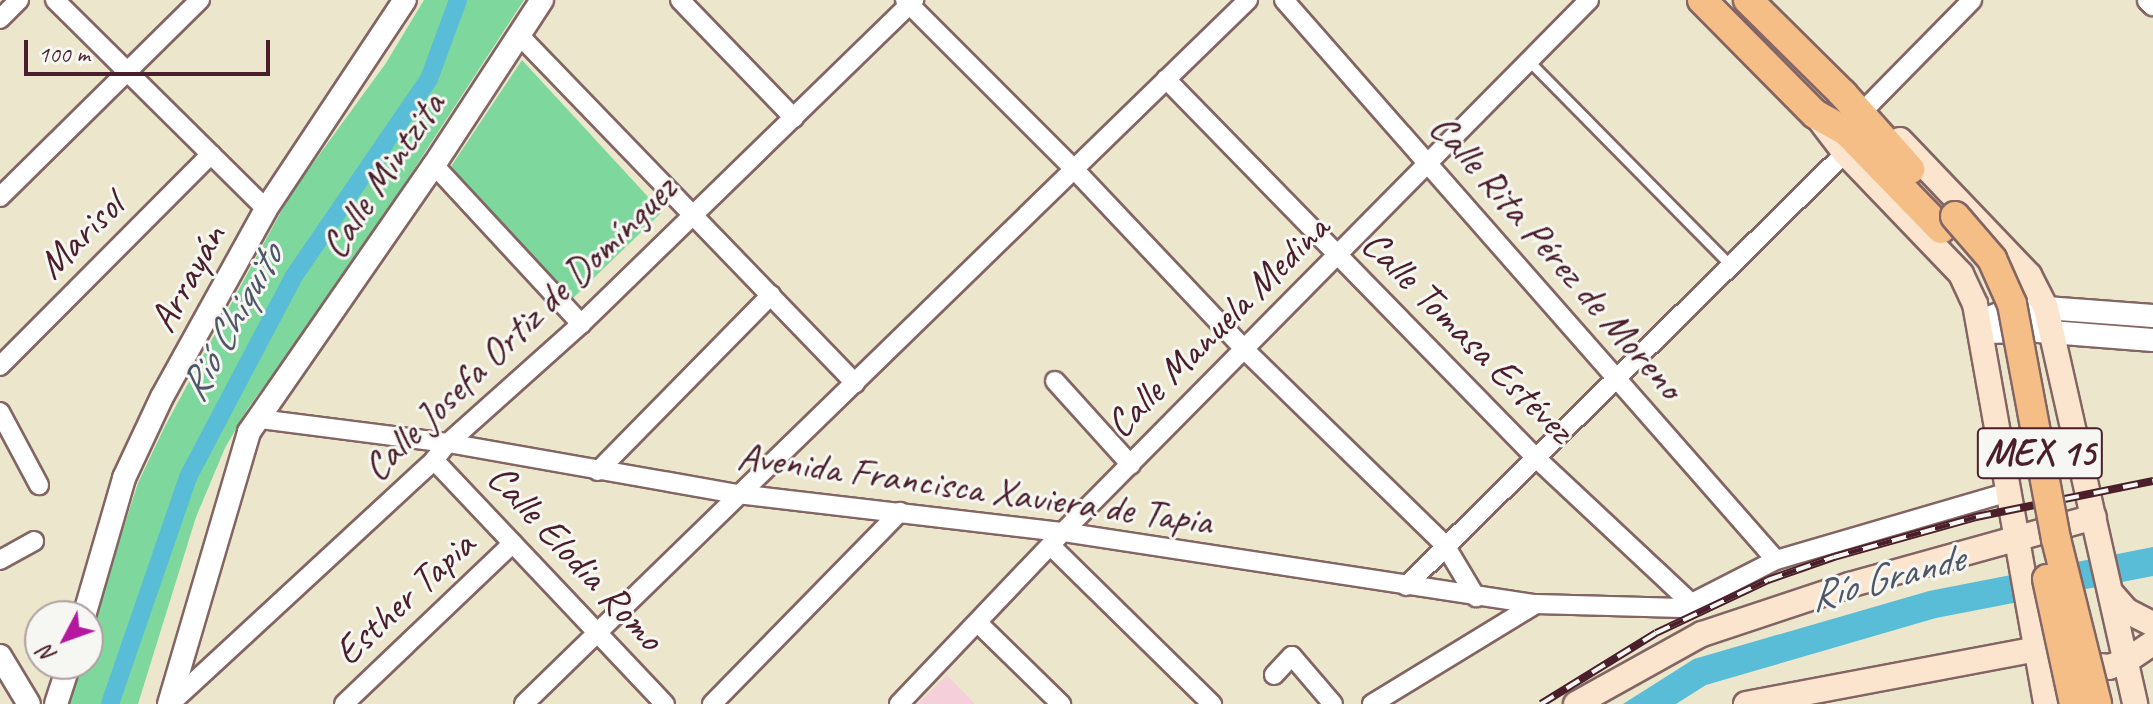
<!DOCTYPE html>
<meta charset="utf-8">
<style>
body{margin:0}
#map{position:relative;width:2153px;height:704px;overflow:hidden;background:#ece7cc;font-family:Caveat,sans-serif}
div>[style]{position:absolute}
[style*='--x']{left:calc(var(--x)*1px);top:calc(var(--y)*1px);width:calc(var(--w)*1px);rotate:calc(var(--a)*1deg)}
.built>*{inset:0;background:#f5cfda}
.green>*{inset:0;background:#7ed79c}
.water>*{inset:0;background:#59bdd7}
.canal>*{height:18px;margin:-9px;padding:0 9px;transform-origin:9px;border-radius:9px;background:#59bdd7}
.roads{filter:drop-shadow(2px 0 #836563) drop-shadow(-2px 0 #836563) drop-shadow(0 2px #836563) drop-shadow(0 -2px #836563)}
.service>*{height:9px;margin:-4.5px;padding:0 4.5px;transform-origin:4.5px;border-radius:4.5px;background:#fff}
.minor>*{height:18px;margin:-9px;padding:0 9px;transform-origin:9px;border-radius:9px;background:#fff}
.tertiary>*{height:22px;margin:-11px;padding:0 11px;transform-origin:11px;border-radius:11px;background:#fff}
.secondary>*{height:24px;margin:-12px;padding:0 12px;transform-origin:12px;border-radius:12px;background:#fbe5cf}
.primary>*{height:28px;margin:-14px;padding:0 14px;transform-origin:14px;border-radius:14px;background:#f6be87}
.rail>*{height:8px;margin-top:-4px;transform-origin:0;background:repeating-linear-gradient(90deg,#f6f6f2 0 15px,#4a1f2b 0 30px);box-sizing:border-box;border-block:2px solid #4a1f2b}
.bridges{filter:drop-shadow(2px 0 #836563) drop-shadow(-2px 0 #836563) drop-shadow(0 2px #836563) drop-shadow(0 -2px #836563)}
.primary-bridge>*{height:28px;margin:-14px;padding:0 14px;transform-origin:14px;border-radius:14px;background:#f6be87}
span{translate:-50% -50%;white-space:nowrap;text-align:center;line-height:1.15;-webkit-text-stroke:6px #f6f6f2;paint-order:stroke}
.shield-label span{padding:2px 6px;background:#f6f6f2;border:2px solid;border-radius:6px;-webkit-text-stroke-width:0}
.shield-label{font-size:38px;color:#4a1f2b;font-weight:700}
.street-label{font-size:40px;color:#4a1f2b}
.water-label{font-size:42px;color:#4f5667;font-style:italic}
.north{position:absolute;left:24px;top:600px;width:80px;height:80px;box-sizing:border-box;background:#f6f6f2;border:2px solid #b1a0a2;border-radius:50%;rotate:229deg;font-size:22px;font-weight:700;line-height:32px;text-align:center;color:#4a1f2b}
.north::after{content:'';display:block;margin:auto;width:28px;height:36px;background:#b5179e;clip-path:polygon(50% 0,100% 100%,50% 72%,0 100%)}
.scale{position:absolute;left:24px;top:40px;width:246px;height:36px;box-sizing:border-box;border:4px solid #4a1f2b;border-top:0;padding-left:10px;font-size:24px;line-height:28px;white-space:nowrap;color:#4a1f2b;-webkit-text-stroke:6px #f6f6f2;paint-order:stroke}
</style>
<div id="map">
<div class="built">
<i style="clip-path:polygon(947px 675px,975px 704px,917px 704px)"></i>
</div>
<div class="green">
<i style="clip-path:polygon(424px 0,524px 0,343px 278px,248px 408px,225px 448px,196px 517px,138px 704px,66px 704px,79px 664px,88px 664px,88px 637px,138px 483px,164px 428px,290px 195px,386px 63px)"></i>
<i style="clip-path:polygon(522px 60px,662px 212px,570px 301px,448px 171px)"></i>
</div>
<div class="water">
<i style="clip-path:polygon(2153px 547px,2153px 576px,1936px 618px,1706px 685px,1676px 704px,1623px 704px,1694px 659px,1929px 591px)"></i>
</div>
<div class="canal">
<i style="--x:110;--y:704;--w:240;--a:-71"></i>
<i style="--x:188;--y:477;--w:227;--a:-62.2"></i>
<i style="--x:294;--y:276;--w:239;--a:-55.6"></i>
<i style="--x:429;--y:79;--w:84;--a:-69.8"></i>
</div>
<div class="roads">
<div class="service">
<i style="--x:1529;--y:61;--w:286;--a:45.4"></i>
</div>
<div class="minor">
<i style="--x:55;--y:0;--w:297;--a:44.7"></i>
<i style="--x:680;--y:0;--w:164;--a:46"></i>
<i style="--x:905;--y:0;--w:239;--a:45"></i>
<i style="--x:1074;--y:169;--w:248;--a:46.6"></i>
<i style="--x:1244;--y:349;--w:281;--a:44.3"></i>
<i style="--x:1445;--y:545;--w:61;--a:59.2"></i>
<i style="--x:1284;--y:0;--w:745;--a:48.7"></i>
<i style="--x:0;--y:19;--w:27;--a:-45"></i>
<i style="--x:519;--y:35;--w:484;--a:46"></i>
<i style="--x:1166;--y:79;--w:528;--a:45.69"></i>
<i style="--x:1535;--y:457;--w:214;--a:43.1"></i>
<i style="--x:1867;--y:107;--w:150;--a:-45.5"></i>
<i style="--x:434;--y:165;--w:217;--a:47.2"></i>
<i style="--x:0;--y:197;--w:281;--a:-44.6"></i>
<i style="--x:0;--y:366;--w:299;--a:-45.1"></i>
<i style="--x:1055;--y:381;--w:113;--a:47.9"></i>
<i style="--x:0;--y:412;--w:83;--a:61.9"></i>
<i style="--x:260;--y:419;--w:190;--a:7.3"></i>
<i style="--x:448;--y:443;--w:294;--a:10"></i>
<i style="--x:738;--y:494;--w:327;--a:6.7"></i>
<i style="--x:1063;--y:532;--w:478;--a:8.7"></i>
<i style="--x:1536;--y:604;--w:146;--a:1.6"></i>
<i style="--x:1682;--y:608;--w:106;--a:-27.1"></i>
<i style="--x:1776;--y:560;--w:242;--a:-16.3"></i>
<i style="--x:434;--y:460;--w:336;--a:46.6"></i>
<i style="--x:598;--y:471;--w:247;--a:-45.5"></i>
<i style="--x:1051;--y:546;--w:226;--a:44.5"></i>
<i style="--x:0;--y:560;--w:39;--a:-29"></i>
<i style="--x:1406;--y:586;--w:617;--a:-44.61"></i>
<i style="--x:979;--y:624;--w:115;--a:44.3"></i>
<i style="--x:1274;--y:675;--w:26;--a:-47"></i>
<i style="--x:1292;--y:656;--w:63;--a:49.5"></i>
<i style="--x:170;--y:704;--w:359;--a:-42.7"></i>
<i style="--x:434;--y:460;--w:22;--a:-51"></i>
<i style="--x:448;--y:443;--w:178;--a:-41.8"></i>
<i style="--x:581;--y:324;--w:465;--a:-44.2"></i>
<i style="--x:344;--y:704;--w:233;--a:-43.6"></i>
<i style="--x:524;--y:704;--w:1010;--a:-44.2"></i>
<i style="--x:712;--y:704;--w:269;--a:-45.6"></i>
<i style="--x:899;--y:704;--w:238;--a:-46.4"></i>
<i style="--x:1063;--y:532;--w:748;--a:-45.32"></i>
<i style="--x:1372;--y:704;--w:192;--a:-31.4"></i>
</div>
<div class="tertiary">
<i style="--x:2149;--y:0;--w:6;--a:45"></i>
<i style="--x:1979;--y:322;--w:24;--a:-22"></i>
<i style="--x:2001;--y:313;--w:45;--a:-6.3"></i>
<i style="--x:2046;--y:308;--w:107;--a:4.3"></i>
<i style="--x:1980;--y:332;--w:58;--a:-1"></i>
<i style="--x:2038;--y:331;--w:115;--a:4.5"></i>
<i style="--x:84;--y:616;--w:144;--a:-73.8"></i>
<i style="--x:124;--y:478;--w:89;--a:-64.9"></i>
<i style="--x:162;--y:397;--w:215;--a:-61"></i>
<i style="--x:266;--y:209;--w:251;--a:-56.4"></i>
<i style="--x:0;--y:656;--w:56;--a:58.9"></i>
<i style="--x:56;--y:704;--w:42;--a:-72"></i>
<i style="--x:169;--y:704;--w:284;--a:-73.6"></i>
<i style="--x:249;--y:432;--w:325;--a:-55.3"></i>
<i style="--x:434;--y:165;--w:197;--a:-56.8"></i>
</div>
<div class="secondary">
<i style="--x:1819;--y:119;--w:43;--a:52.6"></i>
<i style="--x:1845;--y:153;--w:168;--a:46.2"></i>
<i style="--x:1961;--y:274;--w:33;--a:65"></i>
<i style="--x:1975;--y:304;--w:406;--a:79.9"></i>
<i style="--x:1900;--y:140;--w:187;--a:46.3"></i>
<i style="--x:2029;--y:275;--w:37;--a:63"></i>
<i style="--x:2046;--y:308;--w:406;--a:77.3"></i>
<i style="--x:2112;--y:594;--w:23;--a:49"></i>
<i style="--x:2127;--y:611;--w:29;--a:27"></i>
<i style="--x:1576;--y:704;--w:144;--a:-29.1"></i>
<i style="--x:1702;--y:634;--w:155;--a:-18.4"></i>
<i style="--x:1849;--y:585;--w:254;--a:-15.5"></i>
<i style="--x:1746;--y:704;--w:295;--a:-10.7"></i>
<i style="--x:2036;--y:649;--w:38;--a:22"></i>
<i style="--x:2071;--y:663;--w:38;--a:6"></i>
<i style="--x:2109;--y:667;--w:18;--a:-19"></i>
<i style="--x:2126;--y:661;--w:32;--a:-34"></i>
</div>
<div class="primary">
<i style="--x:1702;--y:0;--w:161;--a:45.3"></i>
<i style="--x:1815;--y:114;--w:37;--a:29"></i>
<i style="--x:1847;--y:132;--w:135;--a:45.9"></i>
<i style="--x:1748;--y:0;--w:134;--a:44.7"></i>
<i style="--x:1843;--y:94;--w:101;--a:48.2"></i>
</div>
</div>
<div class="rail">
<i style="--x:1541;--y:704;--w:135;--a:-31.7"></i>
<i style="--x:1656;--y:633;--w:124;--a:-25.3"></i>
<i style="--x:1768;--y:580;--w:70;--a:-19.2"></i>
<i style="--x:1834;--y:557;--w:148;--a:-15.7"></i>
<i style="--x:1976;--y:517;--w:181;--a:-11.5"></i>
</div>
<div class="bridges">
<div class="primary-bridge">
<i style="--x:1955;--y:216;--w:57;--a:49.3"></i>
<i style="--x:1992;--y:259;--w:49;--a:66"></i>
<i style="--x:2012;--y:304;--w:239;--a:79.4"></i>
<i style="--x:2056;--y:539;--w:170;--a:76"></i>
<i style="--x:2047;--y:579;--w:128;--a:77.8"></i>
</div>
</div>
<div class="shield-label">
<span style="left:2040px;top:453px">MEX 15</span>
</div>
<div class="street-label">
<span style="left:382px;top:175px;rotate:-56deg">Calle Mintzita</span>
<span style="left:80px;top:235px;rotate:-45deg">Marisol</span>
<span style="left:1557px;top:256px;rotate:49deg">Calle Rita Pérez de Moreno</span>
<span style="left:187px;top:278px;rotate:-61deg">Arrayán</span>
<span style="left:1217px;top:326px;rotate:-45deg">Calle Manuela Medina</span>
<span style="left:519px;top:328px;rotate:-44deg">Calle Josefa Ortiz de Domínguez</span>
<span style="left:1468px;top:336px;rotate:45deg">Calle Tomasa Estévez</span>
<span style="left:975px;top:488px;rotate:8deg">Avenida Francisca Xaviera de Tapia</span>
<span style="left:576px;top:557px;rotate:47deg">Calle Elodia Romo</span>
<span style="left:404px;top:598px;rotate:-43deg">Esther Tapia</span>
</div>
<div class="water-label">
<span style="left:231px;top:323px;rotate:-61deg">Rió Chiquito</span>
<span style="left:1886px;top:578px;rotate:-15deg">Río Grande</span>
</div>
<div class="north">N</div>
<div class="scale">100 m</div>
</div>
